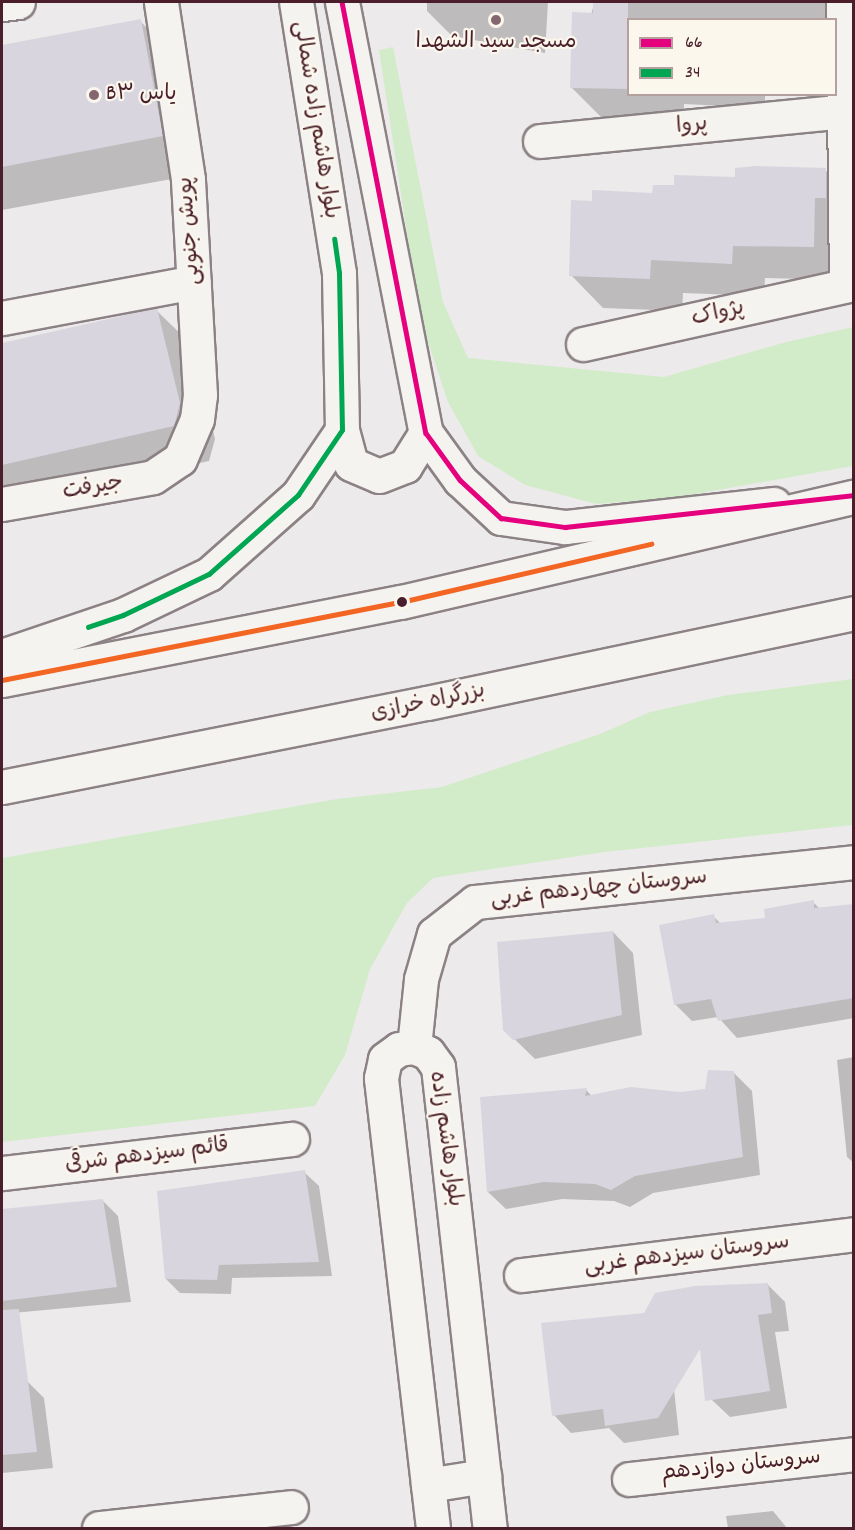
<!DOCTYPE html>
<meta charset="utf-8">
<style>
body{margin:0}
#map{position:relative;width:855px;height:1530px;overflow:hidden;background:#edeaeb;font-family:Dekko,"Playpen Sans Arabic",sans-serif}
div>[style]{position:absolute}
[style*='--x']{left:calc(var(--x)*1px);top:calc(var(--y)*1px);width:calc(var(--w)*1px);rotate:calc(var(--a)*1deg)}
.green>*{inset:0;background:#d2ecca}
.shadow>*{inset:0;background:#0003}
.building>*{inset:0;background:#d8d5df}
.roads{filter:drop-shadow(2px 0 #8c8285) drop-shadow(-2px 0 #8c8285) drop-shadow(0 2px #8c8285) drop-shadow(0 -2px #8c8285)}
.minor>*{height:33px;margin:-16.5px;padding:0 16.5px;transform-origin:16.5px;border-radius:16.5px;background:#f5f3f0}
.tertiary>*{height:33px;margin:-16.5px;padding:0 16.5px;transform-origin:16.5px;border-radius:16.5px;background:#f5f3f0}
.trunk>*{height:33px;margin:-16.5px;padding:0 16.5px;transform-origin:16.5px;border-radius:16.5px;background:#f5f3f0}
.bus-1>*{height:4.5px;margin:-2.25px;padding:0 2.25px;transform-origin:2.25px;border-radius:2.25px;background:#e5007d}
.bus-2>*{height:4.5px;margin:-2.25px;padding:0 2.25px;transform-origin:2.25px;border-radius:2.25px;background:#00a651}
.bus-3>*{height:4.5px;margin:-2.25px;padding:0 2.25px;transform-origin:2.25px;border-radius:2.25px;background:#f26522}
.dots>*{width:16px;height:16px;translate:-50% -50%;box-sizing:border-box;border:3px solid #fbf7ec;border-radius:50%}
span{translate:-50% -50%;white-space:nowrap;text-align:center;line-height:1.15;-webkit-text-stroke:4.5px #fbf7ec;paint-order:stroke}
.poi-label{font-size:22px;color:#4a1f2b}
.left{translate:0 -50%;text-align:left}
.street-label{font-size:22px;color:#4a1f2b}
.frame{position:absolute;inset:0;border:3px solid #4a1f2b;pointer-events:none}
.legend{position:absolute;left:627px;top:18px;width:210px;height:78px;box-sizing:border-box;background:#fbf7ec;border:2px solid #b4a19f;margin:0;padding:8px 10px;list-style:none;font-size:18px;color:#4a1f2b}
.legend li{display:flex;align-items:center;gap:12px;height:30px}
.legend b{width:30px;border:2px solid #b4a19f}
</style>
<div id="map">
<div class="green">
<i style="clip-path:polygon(393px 47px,443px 302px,468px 358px,664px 377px,786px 342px,853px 327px,853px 466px,673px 498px,596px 504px,525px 485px,478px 456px,448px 402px,420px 318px,379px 50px)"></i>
<i style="clip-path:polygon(853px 679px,853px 825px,605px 852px,433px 878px,407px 903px,370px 969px,345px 1055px,315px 1106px,2px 1142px,2px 858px,337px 799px,442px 787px,600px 734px,650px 712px,728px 695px)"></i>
</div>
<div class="shadow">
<i style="clip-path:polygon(427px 2px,548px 2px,545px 53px,452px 36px,427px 11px)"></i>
<i style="clip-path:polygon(655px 2px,836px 2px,836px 20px,628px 20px,628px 94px,765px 94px,765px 108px,684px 104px,683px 123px,604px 120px,571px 87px,594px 4px)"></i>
<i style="clip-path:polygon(140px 21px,178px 59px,199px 174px,2px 210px,2px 47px)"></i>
<i style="clip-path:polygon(825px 170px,854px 198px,846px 280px,765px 278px,764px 296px,683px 293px,682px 311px,603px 308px,571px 275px,593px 202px,654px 194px,675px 187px)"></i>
<i style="clip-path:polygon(156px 310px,192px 345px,215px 439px,209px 461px,2px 507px,2px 346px)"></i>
<i style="clip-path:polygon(813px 902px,820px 909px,854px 906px,854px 1018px,737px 1038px,718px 1017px,692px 1021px,675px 1004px,713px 916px,721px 924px,767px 919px)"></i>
<i style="clip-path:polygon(613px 932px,633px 953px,642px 1035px,535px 1059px,504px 1029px)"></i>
<i style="clip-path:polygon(854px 1057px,854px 1163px,847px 1157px,837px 1060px)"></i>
<i style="clip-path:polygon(734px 1073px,752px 1091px,760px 1175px,653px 1193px,630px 1207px,614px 1201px,562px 1199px,506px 1209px,488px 1192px,586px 1090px,592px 1096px,680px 1094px,707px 1090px)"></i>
<i style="clip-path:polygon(304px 1172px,319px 1186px,332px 1276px,232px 1278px,231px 1294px,180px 1293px,166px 1279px)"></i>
<i style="clip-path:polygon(102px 1200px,118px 1216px,131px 1302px,2px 1314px,2px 1212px)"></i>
<i style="clip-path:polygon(767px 1284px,785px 1302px,789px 1331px,775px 1332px,787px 1408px,730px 1417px,712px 1400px,706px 1349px,670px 1353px,679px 1435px,624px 1443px,609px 1428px,571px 1433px,554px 1415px,645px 1314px)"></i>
<i style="clip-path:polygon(2px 1381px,27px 1381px,44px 1398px,53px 1468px,2px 1473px)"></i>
<i style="clip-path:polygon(773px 1511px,787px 1528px,728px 1528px,726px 1516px)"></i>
</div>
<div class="building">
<i style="clip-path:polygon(593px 3px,628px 3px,628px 89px,570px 88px,572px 12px,593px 13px)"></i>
<i style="clip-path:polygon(141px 19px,163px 136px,2px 167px,2px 45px)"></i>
<i style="clip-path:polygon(756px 166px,826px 168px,826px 198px,815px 198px,814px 247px,733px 246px,732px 264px,651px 260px,650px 279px,569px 276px,571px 200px,592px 201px,592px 190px,652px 193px,653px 185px,674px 185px,674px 175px,735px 177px,735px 168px)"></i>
<i style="clip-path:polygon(157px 308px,180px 403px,174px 426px,2px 465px,2px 343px)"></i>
<i style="clip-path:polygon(814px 900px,814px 908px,854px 904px,854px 998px,718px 1021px,711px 999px,674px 1005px,659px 925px,714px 914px,716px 923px,765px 918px,764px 909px)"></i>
<i style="clip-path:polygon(613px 931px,622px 1015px,513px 1040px,503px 1030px,497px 942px)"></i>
<i style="clip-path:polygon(708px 1070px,734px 1071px,743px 1157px,635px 1176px,611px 1190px,595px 1184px,544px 1182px,487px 1192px,480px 1097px,587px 1088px,585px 1096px,631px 1087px,680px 1092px,705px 1089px)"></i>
<i style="clip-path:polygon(305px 1170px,319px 1262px,219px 1265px,217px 1280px,165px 1279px,157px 1191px)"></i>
<i style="clip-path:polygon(103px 1199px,117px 1287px,2px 1301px,2px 1209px)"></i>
<i style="clip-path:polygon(768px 1283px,772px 1313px,758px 1315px,770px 1391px,705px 1401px,700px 1349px,658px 1418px,605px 1426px,603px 1409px,552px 1416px,541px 1323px,644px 1313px,655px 1293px,695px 1286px)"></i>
<i style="clip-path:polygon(19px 1309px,37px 1452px,2px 1455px,2px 1310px)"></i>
</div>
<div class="roads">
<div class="minor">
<i style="--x:843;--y:2;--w:283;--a:89.4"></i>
<i style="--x:2;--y:4;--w:16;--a:-7"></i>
<i style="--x:540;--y:141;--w:305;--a:-5.6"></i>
<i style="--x:2;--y:318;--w:195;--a:-10.6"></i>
<i style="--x:583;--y:344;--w:278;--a:-12.5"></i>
<i style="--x:2;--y:504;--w:153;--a:-10.1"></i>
<i style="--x:153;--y:477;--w:32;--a:-34"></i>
<i style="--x:180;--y:459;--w:43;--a:-67"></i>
<i style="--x:197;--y:419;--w:24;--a:-83"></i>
<i style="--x:200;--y:395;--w:216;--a:-93.2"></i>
<i style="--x:188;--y:179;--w:179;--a:-98.7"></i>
<i style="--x:414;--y:1047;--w:68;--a:-84.1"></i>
<i style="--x:421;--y:979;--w:47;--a:-73.9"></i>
<i style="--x:434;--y:934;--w:52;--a:-38"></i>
<i style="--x:475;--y:902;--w:381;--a:-6"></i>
<i style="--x:2;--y:1173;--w:292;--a:-6.7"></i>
<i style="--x:521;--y:1275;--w:336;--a:-7"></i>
<i style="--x:629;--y:1479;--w:226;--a:-6.3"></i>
<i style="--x:99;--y:1528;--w:193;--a:-6.2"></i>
</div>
<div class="tertiary">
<i style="--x:342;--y:2;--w:439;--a:79"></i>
<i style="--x:426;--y:433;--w:58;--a:54.1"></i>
<i style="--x:460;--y:480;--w:56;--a:42.8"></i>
<i style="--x:501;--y:518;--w:65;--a:8"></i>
<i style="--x:565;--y:527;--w:210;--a:-6.3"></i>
<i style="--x:342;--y:430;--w:35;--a:75"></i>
<i style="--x:351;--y:464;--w:30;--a:23"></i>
<i style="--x:379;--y:476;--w:28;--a:-21"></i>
<i style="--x:405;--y:466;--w:39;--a:-58"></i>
<i style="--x:2;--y:656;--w:128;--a:-18.7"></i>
<i style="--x:123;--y:615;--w:95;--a:-25.5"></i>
<i style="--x:209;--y:574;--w:119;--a:-41.6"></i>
<i style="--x:298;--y:495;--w:78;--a:-55.9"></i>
<i style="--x:342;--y:430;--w:157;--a:-91.1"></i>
<i style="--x:339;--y:273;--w:274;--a:-99"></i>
<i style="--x:428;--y:1485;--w:57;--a:-9.1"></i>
<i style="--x:433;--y:1528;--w:453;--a:-96.6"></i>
<i style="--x:381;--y:1078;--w:19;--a:-78"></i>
<i style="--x:385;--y:1059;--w:17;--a:-36"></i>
<i style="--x:399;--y:1049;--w:15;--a:-8"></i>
<i style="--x:414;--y:1047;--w:15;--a:23"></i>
<i style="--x:428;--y:1053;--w:17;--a:54"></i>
<i style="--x:438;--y:1067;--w:464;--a:83.6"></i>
</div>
<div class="trunk">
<i style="--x:2;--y:680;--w:407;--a:-11.1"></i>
<i style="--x:401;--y:602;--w:465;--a:-13.1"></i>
<i style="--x:2;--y:787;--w:433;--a:-11.2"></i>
<i style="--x:427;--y:703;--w:436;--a:-11.9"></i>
</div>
</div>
<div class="bus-1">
<i style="--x:342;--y:2;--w:439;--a:79"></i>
<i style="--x:426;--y:433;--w:58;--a:54.1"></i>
<i style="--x:460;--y:480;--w:56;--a:42.8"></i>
<i style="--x:501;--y:518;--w:65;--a:8"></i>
<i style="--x:565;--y:527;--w:291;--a:-6.3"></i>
</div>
<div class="bus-2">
<i style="--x:88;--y:627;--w:37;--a:-19"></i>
<i style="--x:123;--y:615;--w:95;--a:-25.5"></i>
<i style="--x:209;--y:574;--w:119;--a:-41.6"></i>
<i style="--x:298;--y:495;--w:78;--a:-55.9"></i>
<i style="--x:342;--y:430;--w:157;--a:-91.1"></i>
<i style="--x:339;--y:273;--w:34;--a:-98"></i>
</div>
<div class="bus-3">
<i style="--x:2;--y:680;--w:407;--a:-11.1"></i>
<i style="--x:401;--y:602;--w:257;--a:-13.1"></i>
</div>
<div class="dots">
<i style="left:496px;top:20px;background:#83666e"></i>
<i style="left:94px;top:95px;background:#83666e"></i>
<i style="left:402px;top:602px;background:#4a1f2b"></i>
</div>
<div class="poi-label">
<span style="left:496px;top:43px">مسجد سید الشهدا</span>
<span class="left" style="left:106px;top:95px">B۳ یاس</span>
</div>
<div class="street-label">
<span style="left:315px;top:120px;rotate:81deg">بلوار هاشم زاده شمالی</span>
<span style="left:692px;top:126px;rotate:-6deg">پروا</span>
<span style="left:190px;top:231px;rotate:-94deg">پویش جنوبی</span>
<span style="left:718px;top:314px;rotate:-13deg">پژواک</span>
<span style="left:93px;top:488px;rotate:-10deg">جيرفت</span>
<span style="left:428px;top:703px;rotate:-12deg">بزرگراه خرازی</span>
<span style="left:599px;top:889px;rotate:-6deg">سروستان چهاردهم غربی</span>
<span style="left:445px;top:1139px;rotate:82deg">بلوار هاشم زاده</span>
<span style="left:147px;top:1156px;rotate:-7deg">قائم سیزدهم شرقی</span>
<span style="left:687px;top:1255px;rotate:-7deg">سروستان سیزدهم غربی</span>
<span style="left:741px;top:1466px;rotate:-6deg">سروستان دوازدهم</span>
</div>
<div class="frame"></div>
<ul class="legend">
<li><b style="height:8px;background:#e5007d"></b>66</li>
<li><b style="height:8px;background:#00a651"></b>34</li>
</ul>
</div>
